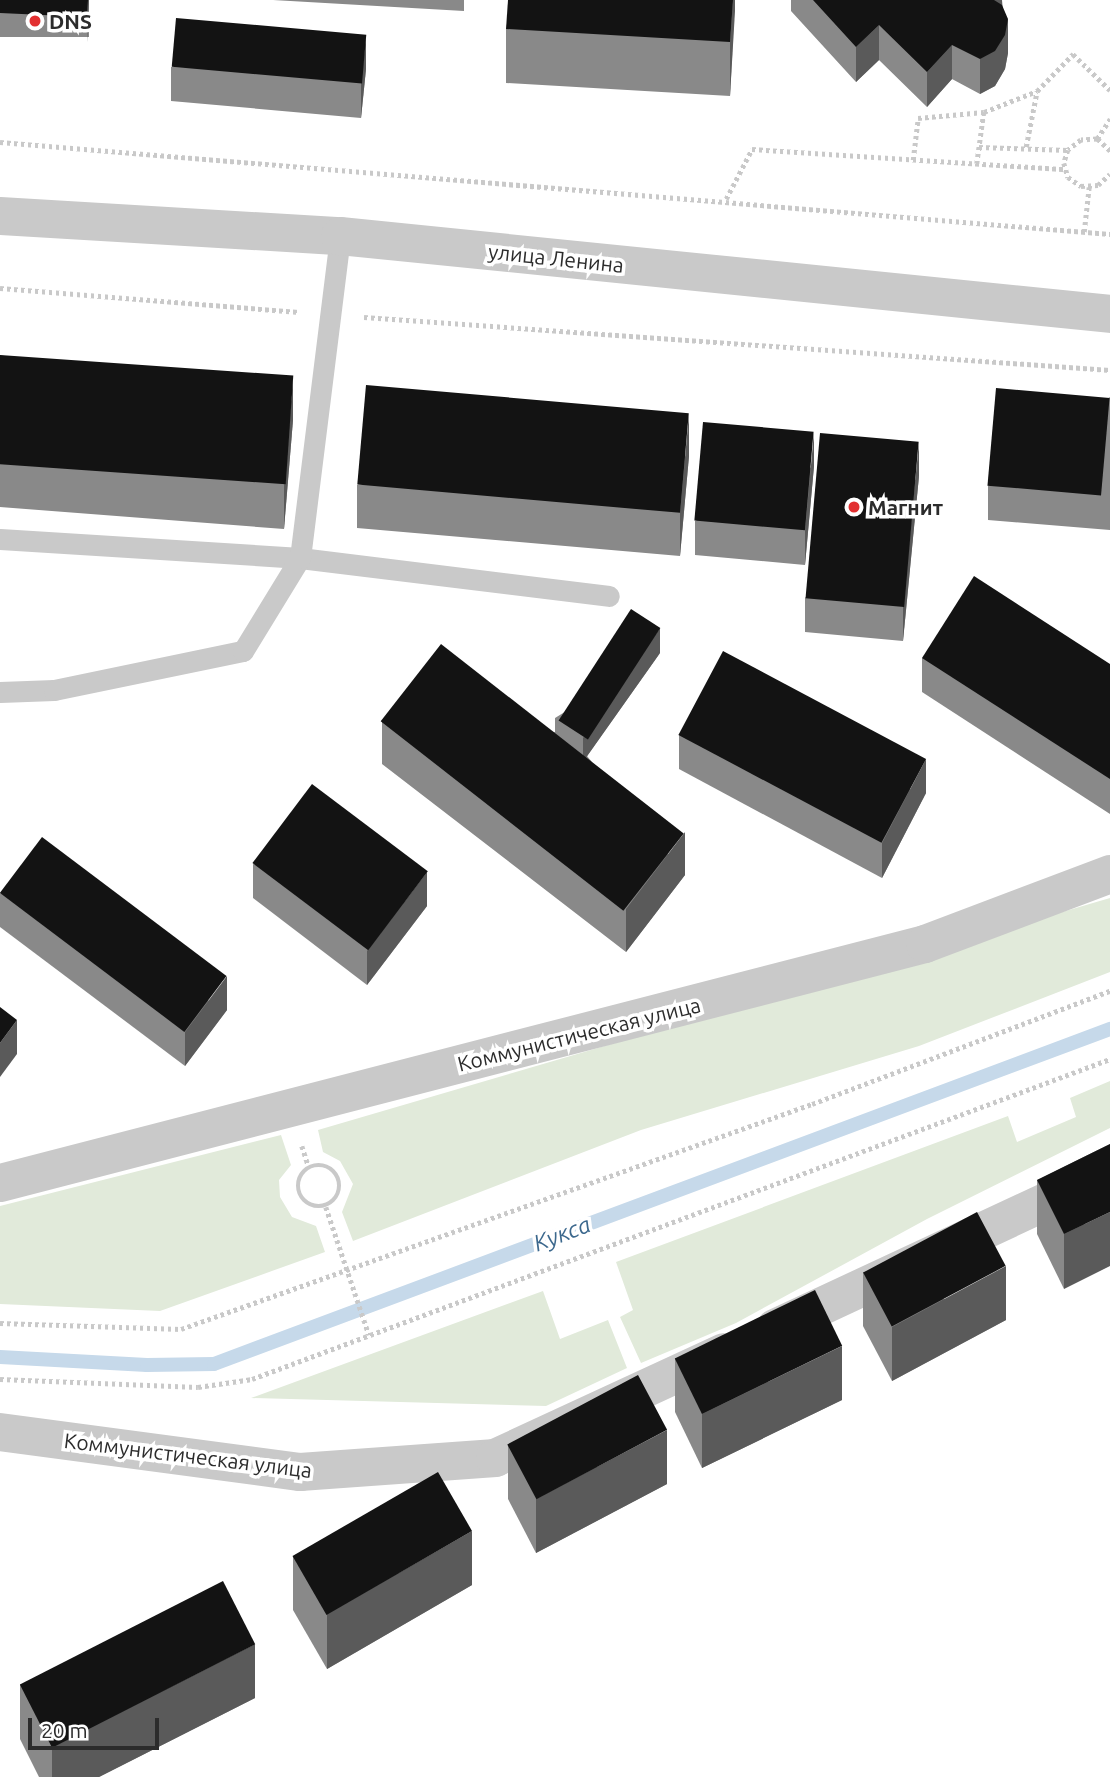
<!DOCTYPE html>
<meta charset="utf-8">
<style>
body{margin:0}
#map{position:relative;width:1110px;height:1777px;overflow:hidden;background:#fff;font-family:Ubuntu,sans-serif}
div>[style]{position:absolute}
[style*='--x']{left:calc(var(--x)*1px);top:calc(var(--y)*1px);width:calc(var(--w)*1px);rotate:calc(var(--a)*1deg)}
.green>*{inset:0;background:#e1eada}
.stream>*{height:14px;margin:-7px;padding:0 7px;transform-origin:7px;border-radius:7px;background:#c6d9ea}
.path>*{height:4.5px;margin-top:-2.25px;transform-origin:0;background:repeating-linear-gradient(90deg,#c9c9c9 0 3.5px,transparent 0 7px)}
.path>.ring{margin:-2.25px;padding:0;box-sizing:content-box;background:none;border:4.5px solid #c9c9c9;border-radius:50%}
.service>*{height:21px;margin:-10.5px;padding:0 10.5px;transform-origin:10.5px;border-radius:10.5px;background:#c9c9c9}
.minor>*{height:38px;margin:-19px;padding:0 19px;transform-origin:19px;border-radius:19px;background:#c9c9c9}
.tertiary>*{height:38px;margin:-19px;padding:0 19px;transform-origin:19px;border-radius:19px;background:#c9c9c9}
.wall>*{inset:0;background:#898989;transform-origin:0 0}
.shaded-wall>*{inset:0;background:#5a5a5a}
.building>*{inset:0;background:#131313;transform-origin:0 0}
.dots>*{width:19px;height:19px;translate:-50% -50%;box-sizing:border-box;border:4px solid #fff;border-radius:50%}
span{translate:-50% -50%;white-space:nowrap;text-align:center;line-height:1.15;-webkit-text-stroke:7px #fff;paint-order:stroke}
.poi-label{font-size:21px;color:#2c2c2c;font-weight:700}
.left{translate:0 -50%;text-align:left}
.street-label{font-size:21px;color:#2c2c2c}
.water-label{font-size:23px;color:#3c688d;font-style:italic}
.scale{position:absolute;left:28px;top:1718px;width:131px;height:32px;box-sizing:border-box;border:4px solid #2c2c2c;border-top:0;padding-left:9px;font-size:21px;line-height:24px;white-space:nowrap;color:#2c2c2c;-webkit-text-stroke:5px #fff;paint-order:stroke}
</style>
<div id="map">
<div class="green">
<i style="clip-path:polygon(1110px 898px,1110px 972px,919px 1046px,641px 1130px,353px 1241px,342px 1212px,353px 1184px,340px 1161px,323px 1152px,318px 1130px)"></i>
<i style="clip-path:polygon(1110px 1081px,1110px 1128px,927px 1219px,736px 1323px,641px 1363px,620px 1317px,633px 1310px,616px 1262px,1008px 1116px,1017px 1142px,1076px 1117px,1070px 1098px)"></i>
<i style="clip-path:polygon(281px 1135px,291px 1165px,279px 1180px,280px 1197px,292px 1217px,316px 1226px,325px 1252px,160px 1311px,0 1304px,0 1206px)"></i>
<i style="clip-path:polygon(543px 1291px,560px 1339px,608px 1320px,627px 1368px,546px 1406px,251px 1398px)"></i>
</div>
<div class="stream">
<i style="--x:0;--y:1357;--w:147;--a:3.1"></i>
<i style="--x:147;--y:1365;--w:67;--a:-0.9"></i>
<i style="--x:214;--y:1364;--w:957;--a:-20.5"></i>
</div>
<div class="path">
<i style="--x:984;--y:112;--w:57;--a:-21.6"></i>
<i style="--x:1097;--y:139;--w:24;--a:-57"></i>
<i style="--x:0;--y:142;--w:1114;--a:4.74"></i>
<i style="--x:979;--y:147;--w:89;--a:1.9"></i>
<i style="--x:1026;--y:147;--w:57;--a:-78.9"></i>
<i style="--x:1037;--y:91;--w:52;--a:-45.8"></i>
<i style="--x:1073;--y:54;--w:52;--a:44.2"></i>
<i style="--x:1110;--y:151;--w:18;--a:-137"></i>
<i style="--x:1097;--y:139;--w:16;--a:176"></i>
<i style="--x:1081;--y:140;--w:16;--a:142"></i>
<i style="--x:1068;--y:150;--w:14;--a:107"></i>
<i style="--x:1064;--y:163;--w:15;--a:74"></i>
<i style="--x:1068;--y:177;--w:16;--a:35"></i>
<i style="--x:1081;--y:186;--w:17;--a:-3"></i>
<i style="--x:1098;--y:185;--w:16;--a:-43"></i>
<i style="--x:913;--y:160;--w:42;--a:-83.2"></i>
<i style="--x:918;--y:118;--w:66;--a:-5.2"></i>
<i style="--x:984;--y:112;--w:52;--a:97.7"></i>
<i style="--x:726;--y:199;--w:56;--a:-62.5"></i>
<i style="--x:752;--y:149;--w:314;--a:3.7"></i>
<i style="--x:1084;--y:232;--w:45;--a:-83.7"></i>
<i style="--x:0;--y:288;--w:300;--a:4.6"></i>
<i style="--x:364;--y:317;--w:748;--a:4.06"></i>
<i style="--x:302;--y:1146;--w:22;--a:72"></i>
<i class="ring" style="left:298px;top:1165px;width:37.5px;height:37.5px"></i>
<i style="--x:326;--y:1207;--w:135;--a:71.4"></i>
<i style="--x:0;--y:1323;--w:181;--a:1.9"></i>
<i style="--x:181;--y:1329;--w:670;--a:-19.63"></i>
<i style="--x:812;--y:1104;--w:319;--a:-20.8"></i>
<i style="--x:0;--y:1379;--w:198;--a:2.3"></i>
<i style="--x:198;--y:1387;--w:55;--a:-8.4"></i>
<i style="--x:252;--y:1379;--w:916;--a:-20.45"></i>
</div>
<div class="service">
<i style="--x:0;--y:539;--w:301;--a:3.6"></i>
<i style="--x:300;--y:558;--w:311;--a:7"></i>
<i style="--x:0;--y:692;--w:54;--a:-2.1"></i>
<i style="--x:54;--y:690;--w:193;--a:-11.7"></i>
<i style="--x:243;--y:651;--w:109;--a:-58.5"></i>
<i style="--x:300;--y:558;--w:324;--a:-82.9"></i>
</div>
<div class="minor">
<i style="--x:0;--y:1183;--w:955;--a:-14.49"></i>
<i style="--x:925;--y:944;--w:198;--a:-20.7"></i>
<i style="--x:775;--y:1328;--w:370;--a:-25"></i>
<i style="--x:0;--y:1432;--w:303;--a:7.6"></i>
<i style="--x:300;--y:1472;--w:196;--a:-4.1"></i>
<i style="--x:495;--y:1458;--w:252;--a:-24.8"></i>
</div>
<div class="tertiary">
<i style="--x:0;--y:216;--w:341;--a:3.4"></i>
<i style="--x:340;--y:236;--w:774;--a:5.78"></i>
</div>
<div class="wall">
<i style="left:0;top:0;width:89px;height:37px"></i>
<i style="clip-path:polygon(273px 0,464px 0,464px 11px)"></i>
<i style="clip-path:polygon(735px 0,730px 96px,506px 83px,506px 29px)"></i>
<i style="clip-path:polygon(791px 0,1002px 0,1008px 53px,1005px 69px,995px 86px,980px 94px,952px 79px,927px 107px,879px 60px,856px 82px,791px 11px)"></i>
<i style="clip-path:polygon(171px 67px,366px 69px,361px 118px,171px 101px)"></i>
<i style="clip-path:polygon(0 355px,293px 420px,284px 529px,0 507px)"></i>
<i style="clip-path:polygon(1110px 397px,1110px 530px,988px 520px,988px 486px)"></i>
<i style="clip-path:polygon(689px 456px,680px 556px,357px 528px,357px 485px)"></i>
<i style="clip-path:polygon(814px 466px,805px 565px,695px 555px,695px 521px)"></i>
<i style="clip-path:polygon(919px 476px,903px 641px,805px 632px,805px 598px)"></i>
<i style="clip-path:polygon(660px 653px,587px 756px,685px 875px,626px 952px,382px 764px,382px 722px,555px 732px,555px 718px)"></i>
<i style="clip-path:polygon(922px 658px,1110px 664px,1110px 814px,922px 692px)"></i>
<i style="clip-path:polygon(679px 735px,926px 793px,882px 878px,679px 769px)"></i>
<i style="clip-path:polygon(253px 864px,427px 906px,367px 985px,253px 898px)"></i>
<i style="clip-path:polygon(0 893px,227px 1010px,185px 1066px,0 927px)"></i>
<i style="clip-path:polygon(1110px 1144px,1064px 1289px,1037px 1234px,1037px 1180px)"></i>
<i style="clip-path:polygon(863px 1272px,1006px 1320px,892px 1381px,863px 1326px)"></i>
<i style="clip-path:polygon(675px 1358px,842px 1400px,702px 1468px,675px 1412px)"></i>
<i style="clip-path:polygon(508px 1445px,667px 1484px,536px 1553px,508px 1499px)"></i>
<i style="clip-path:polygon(293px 1556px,472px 1585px,327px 1669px,293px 1610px)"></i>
<i style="clip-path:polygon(20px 1685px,255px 1698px,99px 1777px,39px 1777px,20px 1739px)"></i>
</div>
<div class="shaded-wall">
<i style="clip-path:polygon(88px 0,89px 0,87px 42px,87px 17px)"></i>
<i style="clip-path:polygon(733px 0,735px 0,735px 11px,730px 96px,730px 42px)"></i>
<i style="clip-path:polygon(992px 0,1002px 0,1002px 17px)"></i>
<i style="clip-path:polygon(1008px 19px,1008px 53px,1005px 69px,995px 86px,980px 94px,980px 59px)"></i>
<i style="clip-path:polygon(879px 25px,879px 60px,856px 82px,856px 47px)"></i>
<i style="clip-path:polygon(366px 35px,366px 69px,361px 118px,361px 84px)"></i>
<i style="clip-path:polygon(952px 45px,952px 79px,927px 107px,927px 72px)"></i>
<i style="clip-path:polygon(293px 378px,293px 420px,284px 529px,284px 486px)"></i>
<i style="clip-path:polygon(689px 414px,689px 456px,680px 556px,680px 513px)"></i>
<i style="clip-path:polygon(814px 432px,814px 466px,805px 565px,805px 531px)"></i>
<i style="clip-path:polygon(919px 442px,919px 476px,903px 641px,903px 607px)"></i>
<i style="clip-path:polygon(660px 628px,660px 653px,583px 762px,583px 738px)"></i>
<i style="clip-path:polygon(926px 759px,926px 793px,882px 878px,882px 843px)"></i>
<i style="clip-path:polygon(685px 832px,685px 875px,626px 952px,626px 909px)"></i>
<i style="clip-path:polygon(427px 872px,427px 906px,367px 985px,367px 951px)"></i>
<i style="clip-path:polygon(227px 976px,227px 1010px,185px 1066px,185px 1032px)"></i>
<i style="clip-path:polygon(17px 1020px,17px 1054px,0 1077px,0 1043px)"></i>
<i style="clip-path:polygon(1110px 1212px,1110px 1266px,1064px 1289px,1064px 1234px)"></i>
<i style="clip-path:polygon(1006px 1266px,1006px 1320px,892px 1381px,892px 1327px)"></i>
<i style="clip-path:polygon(842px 1346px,842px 1400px,702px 1468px,702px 1414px)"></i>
<i style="clip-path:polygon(667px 1430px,667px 1484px,536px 1553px,536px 1499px)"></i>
<i style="clip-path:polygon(472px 1531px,472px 1585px,327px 1669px,327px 1614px)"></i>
<i style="clip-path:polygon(255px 1644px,255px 1698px,99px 1777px,52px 1777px,52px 1747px)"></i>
</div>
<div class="building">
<i style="clip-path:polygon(0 0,88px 0,87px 17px,0 13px)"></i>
<i style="clip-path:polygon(508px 0,733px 0,730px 42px,506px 29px)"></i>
<i style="clip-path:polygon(813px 0,994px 0,1002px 5px,1008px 19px,1005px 35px,995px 51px,980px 59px,952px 45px,927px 72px,879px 25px,856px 47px)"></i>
<i style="left:176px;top:18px;width:191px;height:49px;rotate:5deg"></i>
<i style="left:0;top:355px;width:294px;height:109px;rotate:4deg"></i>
<i style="left:366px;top:385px;width:324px;height:100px;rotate:5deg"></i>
<i style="left:996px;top:388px;width:114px;height:98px;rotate:5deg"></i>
<i style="left:703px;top:422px;width:111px;height:99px;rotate:5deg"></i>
<i style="left:820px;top:433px;width:99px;height:166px;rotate:5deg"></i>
<i style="clip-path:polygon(974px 576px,1110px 664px,1110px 779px,922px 658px)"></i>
<i style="left:631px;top:609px;width:35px;height:133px;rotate:33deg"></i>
<i style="left:441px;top:644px;width:308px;height:98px;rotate:38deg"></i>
<i style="left:723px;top:651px;width:230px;height:95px;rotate:28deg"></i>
<i style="left:312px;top:784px;width:145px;height:99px;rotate:37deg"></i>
<i style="left:42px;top:837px;width:231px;height:70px;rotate:37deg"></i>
<i style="clip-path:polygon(0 1007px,17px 1020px,0 1043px)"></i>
<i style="clip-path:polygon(1110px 1144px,1110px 1212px,1064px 1234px,1037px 1180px)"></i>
<i style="left:977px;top:1212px;width:61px;height:129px;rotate:62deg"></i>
<i style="left:815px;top:1290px;width:62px;height:156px;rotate:64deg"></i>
<i style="left:638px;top:1375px;width:62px;height:148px;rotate:62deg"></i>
<i style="left:438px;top:1472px;width:68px;height:168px;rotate:60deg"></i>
<i style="left:223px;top:1581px;width:71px;height:228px;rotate:63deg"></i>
</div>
<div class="dots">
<i style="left:35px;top:21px;background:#e23031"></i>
<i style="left:854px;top:507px;background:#e23031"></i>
</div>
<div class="poi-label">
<span class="left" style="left:49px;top:21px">DNS</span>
<span class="left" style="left:868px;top:507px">Магнит</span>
</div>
<div class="street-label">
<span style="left:556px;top:258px;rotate:6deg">улица Ленина</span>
<span style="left:579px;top:1034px;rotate:-14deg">Коммунистическая улица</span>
<span style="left:188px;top:1455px;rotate:7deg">Коммунистическая улица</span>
</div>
<div class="water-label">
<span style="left:562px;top:1234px;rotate:-21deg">Кукса</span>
</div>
<div class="scale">20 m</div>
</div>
